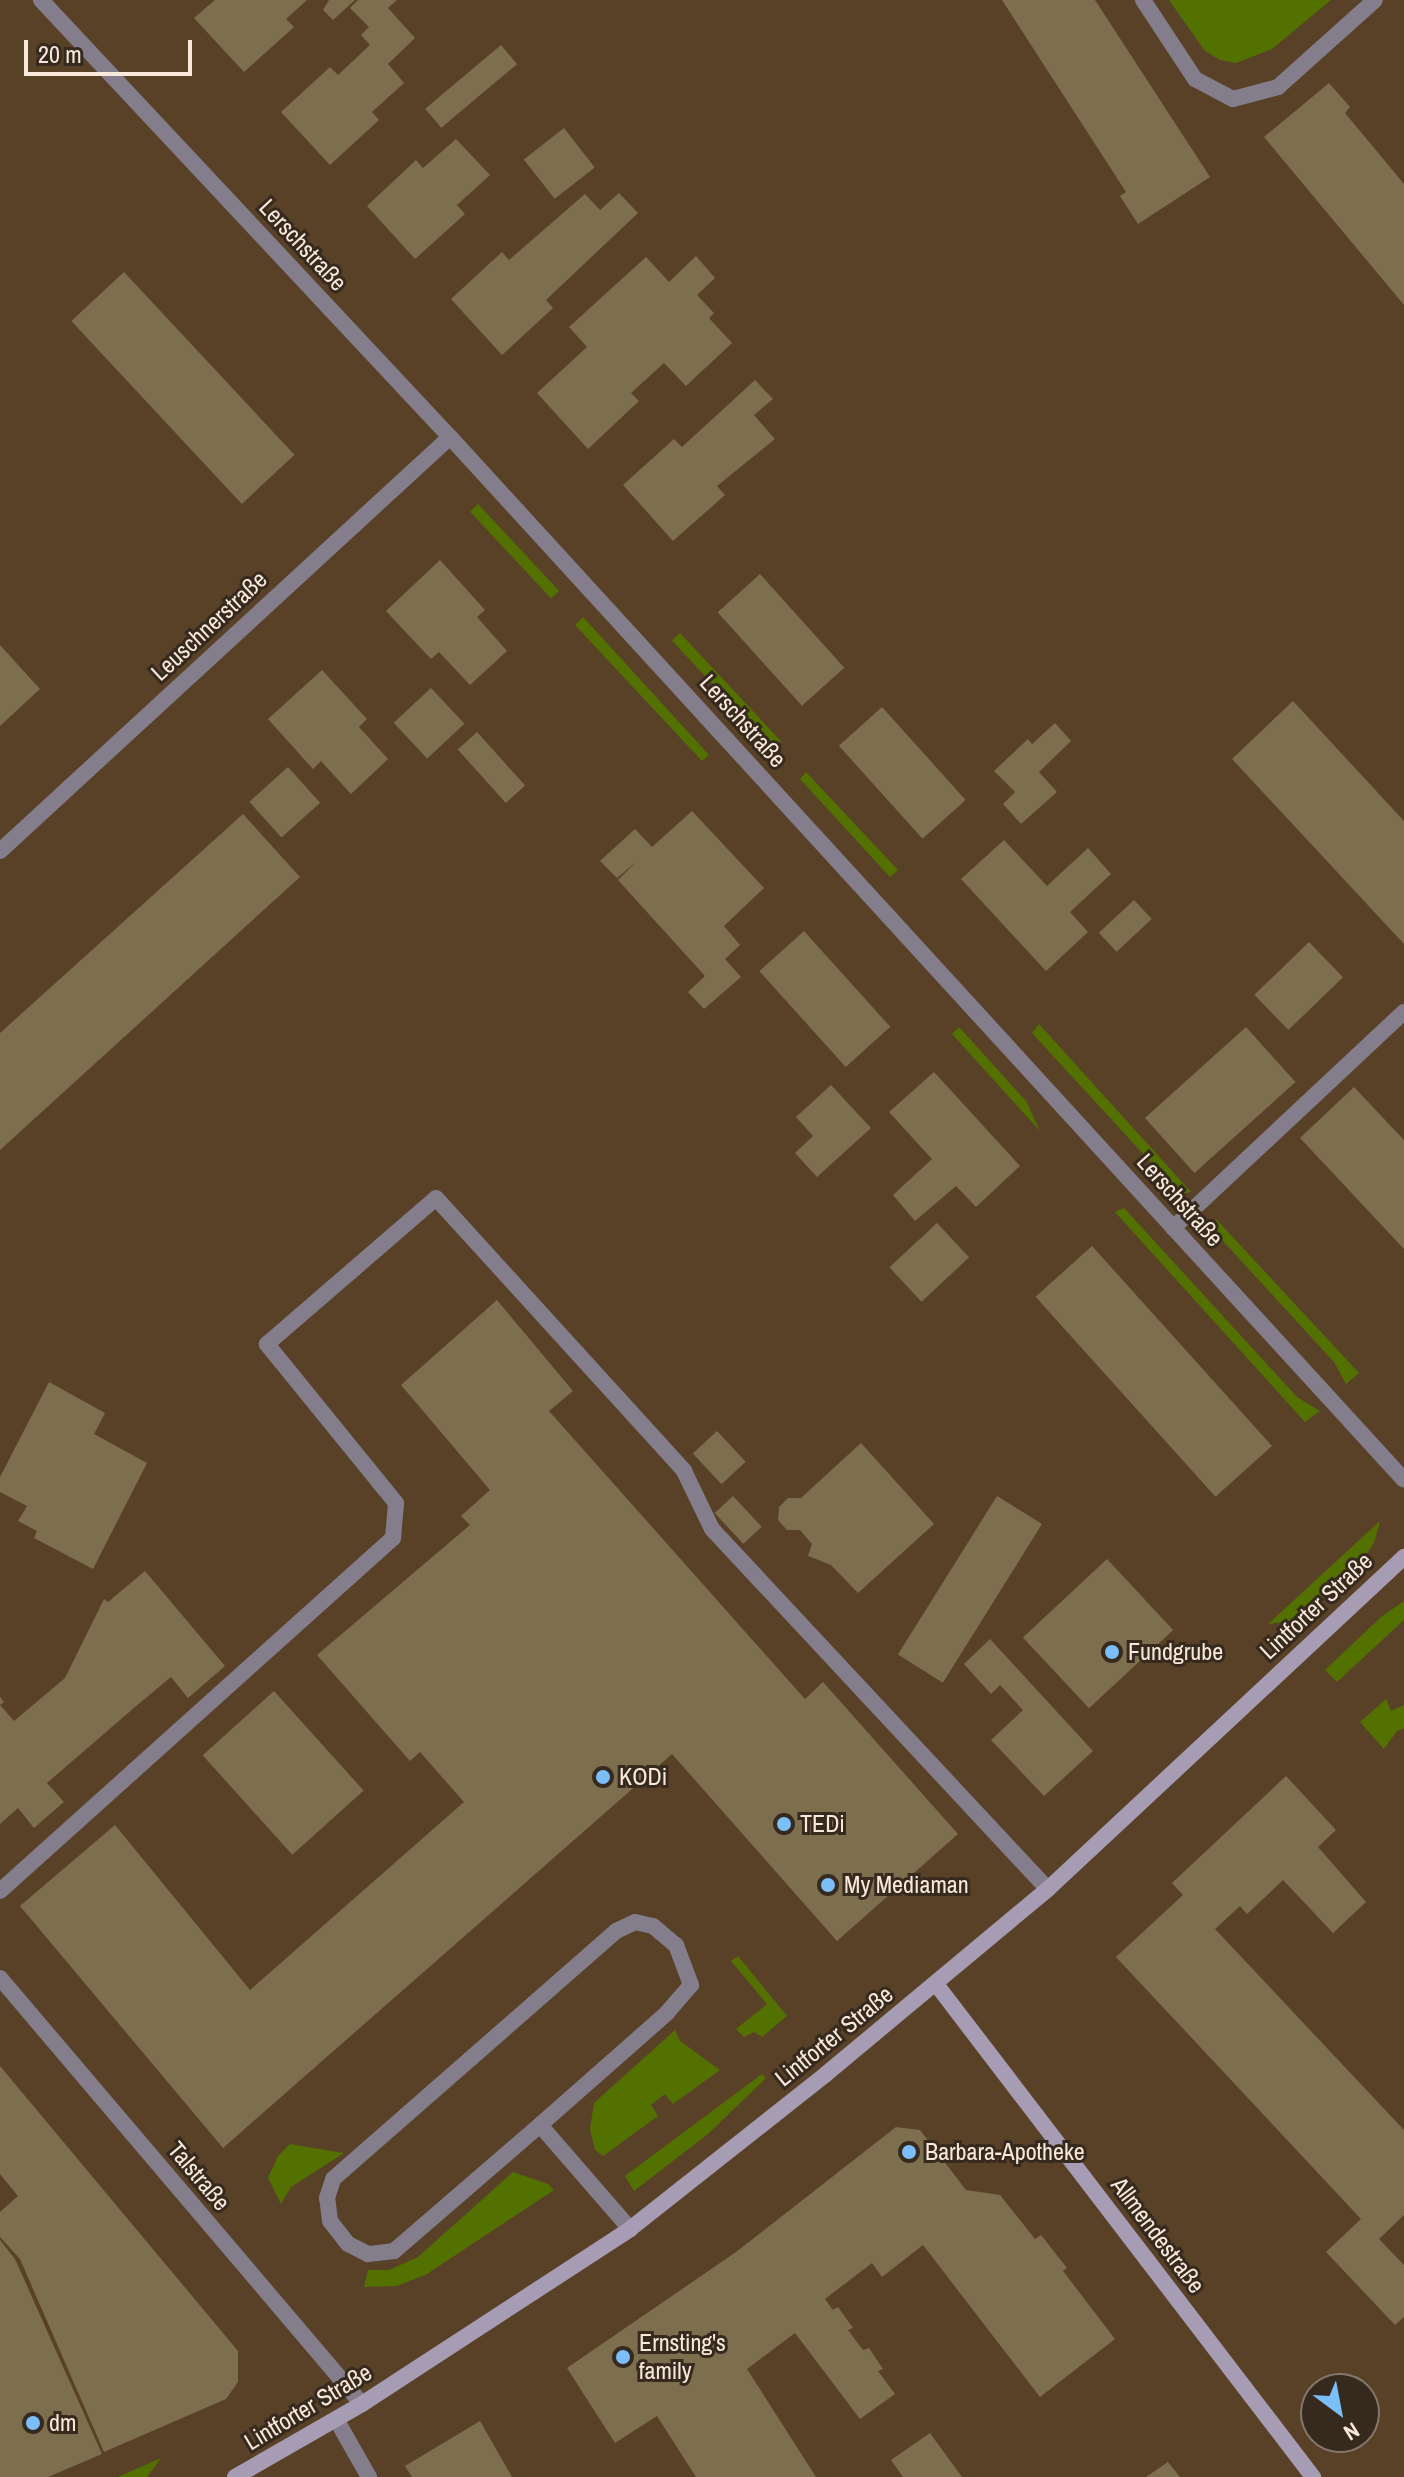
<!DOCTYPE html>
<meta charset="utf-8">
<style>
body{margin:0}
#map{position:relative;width:1404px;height:2477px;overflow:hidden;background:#594128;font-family:"Archivo Narrow",sans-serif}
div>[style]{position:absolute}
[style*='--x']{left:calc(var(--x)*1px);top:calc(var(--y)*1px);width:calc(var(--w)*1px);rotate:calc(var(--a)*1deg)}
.green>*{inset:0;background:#537100;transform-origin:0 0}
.building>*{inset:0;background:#7d6e4d;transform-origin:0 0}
.lane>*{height:16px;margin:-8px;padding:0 8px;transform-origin:8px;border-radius:8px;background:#847e8c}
.street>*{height:16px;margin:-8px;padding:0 8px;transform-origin:8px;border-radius:8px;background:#847e8c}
.secondary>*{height:16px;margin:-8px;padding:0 8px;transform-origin:8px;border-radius:8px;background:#a69cb3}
.dots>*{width:22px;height:22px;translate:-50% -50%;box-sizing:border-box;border:4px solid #362a1f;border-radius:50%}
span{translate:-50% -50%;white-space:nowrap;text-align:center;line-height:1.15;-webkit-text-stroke:6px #362a1f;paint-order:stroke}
.street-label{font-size:24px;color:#f9e9db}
.poi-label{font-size:24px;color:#f9e9db}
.left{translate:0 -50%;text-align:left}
.north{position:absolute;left:1300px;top:2373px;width:80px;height:80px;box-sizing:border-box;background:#362a1f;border:2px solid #84766a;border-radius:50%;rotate:148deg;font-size:22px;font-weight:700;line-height:32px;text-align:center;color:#f9e9db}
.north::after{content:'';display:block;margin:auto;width:28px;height:36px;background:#7bbef8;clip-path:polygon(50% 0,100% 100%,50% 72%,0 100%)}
.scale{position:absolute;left:24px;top:40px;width:168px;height:36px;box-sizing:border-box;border:4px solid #f9e9db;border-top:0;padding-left:10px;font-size:24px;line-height:28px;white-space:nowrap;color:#f9e9db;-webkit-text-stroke:6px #362a1f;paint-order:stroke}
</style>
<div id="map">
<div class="green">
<i style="clip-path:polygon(1169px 0,1331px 0,1272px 49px,1236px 63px,1220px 60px,1205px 51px)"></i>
<i style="left:478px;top:504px;width:119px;height:11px;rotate:47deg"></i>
<i style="clip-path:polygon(583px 617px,709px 755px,702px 761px,575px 625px)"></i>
<i style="left:680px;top:633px;width:148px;height:11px;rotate:47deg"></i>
<i style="clip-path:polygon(806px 772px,898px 870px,890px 877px,800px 779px)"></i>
<i style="clip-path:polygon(1039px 1024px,1191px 1192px,1180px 1194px,1032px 1033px)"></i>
<i style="clip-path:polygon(959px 1027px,1026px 1101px,1040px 1131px,952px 1034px)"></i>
<i style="clip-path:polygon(1124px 1208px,1297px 1397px,1320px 1411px,1305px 1422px,1115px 1212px)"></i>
<i style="clip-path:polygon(1216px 1219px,1359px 1373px,1346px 1384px,1334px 1362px,1212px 1229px)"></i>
<i style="clip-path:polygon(1380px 1521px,1374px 1543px,1362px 1560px,1299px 1620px,1268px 1624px)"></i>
<i style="clip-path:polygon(1404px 1601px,1404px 1620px,1337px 1682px,1325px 1670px,1381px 1617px)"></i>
<i style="clip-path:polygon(1386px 1699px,1391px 1711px,1404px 1705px,1404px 1728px,1397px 1731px,1384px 1749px,1360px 1722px)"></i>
<i style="clip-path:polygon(738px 1956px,787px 2016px,762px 2037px,754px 2032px,744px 2037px,736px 2029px,767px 2004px,731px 1961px)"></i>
<i style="clip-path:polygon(675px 2030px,680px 2041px,720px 2070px,673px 2104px,665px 2094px,651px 2105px,658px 2116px,603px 2156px,595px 2150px,590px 2129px,594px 2103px)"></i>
<i style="clip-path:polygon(762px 2074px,766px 2078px,708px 2134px,634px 2191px,625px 2176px)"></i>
<i style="clip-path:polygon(290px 2144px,344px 2153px,291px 2187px,281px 2204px,268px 2178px,278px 2156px)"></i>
<i style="clip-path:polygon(513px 2172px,548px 2184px,554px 2190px,427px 2274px,397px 2286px,364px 2287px,368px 2270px,389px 2270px,418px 2257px)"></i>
<i style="clip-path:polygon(161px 2458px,147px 2477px,118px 2477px)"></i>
</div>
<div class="building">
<i style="clip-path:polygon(215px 0,307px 0,286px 19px,294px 27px,244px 72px,194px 18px)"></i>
<i style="clip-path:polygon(329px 0,355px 0,333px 20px,323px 10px)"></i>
<i style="clip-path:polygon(358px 0,397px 0,388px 8px,415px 38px,388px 64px,404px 83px,372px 112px,379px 120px,330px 165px,281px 112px,330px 67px,338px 75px,370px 45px,361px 35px,369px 27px,350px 8px)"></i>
<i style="clip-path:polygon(1002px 0,1095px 0,1210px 177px,1138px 224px,1120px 196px,1126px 192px)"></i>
<i style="left:501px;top:45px;width:25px;height:99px;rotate:50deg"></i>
<i style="clip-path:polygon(1329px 83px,1350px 107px,1345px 113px,1404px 184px,1404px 305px,1264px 137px)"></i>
<i style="left:564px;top:128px;width:50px;height:51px;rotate:52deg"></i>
<i style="clip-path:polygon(456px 139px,490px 175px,457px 205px,465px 214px,415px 259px,367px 206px,416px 160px,423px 168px)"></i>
<i style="clip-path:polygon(619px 193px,638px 213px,546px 300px,553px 308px,502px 355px,451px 299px,502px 252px,509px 260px,585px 194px,600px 210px)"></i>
<i style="clip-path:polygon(696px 256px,715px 278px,697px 295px,714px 313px,709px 318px,732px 343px,686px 386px,664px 363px,631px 393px,639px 401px,588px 449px,537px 393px,587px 347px,569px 327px,646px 257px,669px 282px)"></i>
<i style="left:124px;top:272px;width:250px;height:72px;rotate:47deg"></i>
<i style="clip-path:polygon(755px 380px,773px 399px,754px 415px,775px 439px,717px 486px,725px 495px,673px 541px,623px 485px,674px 439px,682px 447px)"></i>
<i style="clip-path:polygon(440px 560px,485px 610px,477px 617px,507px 651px,470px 685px,439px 652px,431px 659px,386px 611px)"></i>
<i style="left:760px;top:574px;width:126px;height:57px;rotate:48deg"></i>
<i style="clip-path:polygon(0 645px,40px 689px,0 726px)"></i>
<i style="clip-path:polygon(322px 670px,367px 719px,359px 727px,388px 759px,351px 794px,321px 761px,313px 769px,268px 719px)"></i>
<i style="left:431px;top:688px;width:49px;height:51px;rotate:47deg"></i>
<i style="clip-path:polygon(1293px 701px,1404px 821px,1404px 944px,1232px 759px)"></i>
<i style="left:882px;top:707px;width:125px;height:58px;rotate:48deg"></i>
<i style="clip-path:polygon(1055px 723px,1071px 741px,1039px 772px,1057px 792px,1021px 824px,1003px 804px,1015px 792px,994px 771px,1028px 739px,1032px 744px)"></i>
<i style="left:477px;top:732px;width:72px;height:26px;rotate:48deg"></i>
<i style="left:288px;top:767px;width:48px;height:52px;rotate:48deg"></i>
<i style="clip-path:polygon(692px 811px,764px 888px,724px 926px,740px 945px,725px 959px,741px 977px,704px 1009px,688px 992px,705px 976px,618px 880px,636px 862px,617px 878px,600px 861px,635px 829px,652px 847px)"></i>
<i style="clip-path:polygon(243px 814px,300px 877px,0 1150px,0 1033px)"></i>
<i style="clip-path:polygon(1004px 840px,1047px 886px,1088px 848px,1111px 874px,1070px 912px,1088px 932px,1046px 971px,961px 879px)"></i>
<i style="left:1134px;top:900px;width:26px;height:48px;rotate:47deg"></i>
<i style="left:804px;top:931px;width:129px;height:60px;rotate:48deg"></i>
<i style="left:1309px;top:942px;width:49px;height:76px;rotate:46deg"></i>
<i style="left:1246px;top:1027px;width:74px;height:136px;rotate:48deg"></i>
<i style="clip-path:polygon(934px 1072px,1020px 1166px,976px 1207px,956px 1186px,915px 1221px,893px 1195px,932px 1159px,889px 1112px)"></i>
<i style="clip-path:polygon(831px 1085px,871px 1128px,817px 1177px,795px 1153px,813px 1136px,796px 1117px)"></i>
<i style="clip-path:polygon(1354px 1087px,1404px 1140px,1404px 1249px,1300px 1138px)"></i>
<i style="left:937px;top:1223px;width:47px;height:65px;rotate:47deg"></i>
<i style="left:1092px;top:1246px;width:269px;height:76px;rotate:48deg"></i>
<i style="clip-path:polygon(497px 1300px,573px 1391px,549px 1411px,805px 1699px,823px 1682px,958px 1834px,837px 1941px,672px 1754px,223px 2148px,20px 1906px,115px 1825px,250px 1990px,464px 1802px,420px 1752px,410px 1761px,317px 1655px,470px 1525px,461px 1516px,490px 1490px,401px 1385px)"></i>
<i style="clip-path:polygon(49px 1382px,105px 1413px,94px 1434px,147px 1463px,93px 1569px,34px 1538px,37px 1531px,18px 1521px,27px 1506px,0 1492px,0 1477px)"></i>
<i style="left:717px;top:1431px;width:42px;height:33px;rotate:47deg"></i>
<i style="clip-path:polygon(861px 1443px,934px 1524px,858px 1593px,831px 1565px,808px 1556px,812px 1544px,800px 1530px,787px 1530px,778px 1520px,779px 1507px,788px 1498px,801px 1498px)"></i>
<i style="left:733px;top:1496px;width:42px;height:25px;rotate:47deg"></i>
<i style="left:997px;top:1496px;width:53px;height:187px;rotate:32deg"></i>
<i style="left:1107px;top:1559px;width:97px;height:115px;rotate:47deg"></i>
<i style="clip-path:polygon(145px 1571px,225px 1666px,188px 1698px,171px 1677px,135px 1707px,47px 1783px,64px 1802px,34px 1828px,18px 1808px,0 1824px,0 1697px,4px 1702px,0 1705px,14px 1721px,65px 1678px,104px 1599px,108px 1602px)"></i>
<i style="clip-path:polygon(990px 1639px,1093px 1751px,1044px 1796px,991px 1740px,1023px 1710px,1000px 1685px,991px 1694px,964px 1664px)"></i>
<i style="left:274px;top:1691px;width:134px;height:96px;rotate:48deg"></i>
<i style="clip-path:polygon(1286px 1776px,1336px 1830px,1318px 1847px,1366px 1902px,1333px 1933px,1283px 1880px,1247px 1914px,1240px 1906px,1215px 1929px,1404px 2130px,1404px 2215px,1379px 2239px,1404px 2265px,1404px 2317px,1395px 2325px,1326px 2252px,1361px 2219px,1116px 1957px,1183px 1895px,1172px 1883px)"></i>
<i style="clip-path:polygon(0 2066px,238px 2351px,238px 2382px,226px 2399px,104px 2452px,20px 2259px,0 2237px,0 2212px,18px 2196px,0 2174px)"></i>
<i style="clip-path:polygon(896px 2127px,920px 2130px,966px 2190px,1000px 2195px,1035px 2239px,1041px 2235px,1067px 2268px,1063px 2271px,1115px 2339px,1040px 2397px,923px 2245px,882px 2277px,872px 2263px,825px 2299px,833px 2310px,838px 2307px,853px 2328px,848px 2330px,863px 2350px,869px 2348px,883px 2369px,878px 2371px,895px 2394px,860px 2419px,795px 2333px,747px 2369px,816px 2477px,696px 2477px,657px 2416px,615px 2443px,567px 2368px,736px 2252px)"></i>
<i style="clip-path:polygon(0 2240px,15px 2259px,102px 2454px,48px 2477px,0 2477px)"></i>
<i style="clip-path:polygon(480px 2421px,512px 2477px,412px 2477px,405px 2466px)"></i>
<i style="clip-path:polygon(930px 2433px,962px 2477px,903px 2477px,891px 2460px)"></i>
<i style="clip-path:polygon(1168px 2462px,1180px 2477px,1146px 2477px)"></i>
</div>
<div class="lane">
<i style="--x:1173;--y:1228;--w:316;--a:-43.1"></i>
<i style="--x:0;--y:1891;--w:528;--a:-41.93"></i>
<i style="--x:393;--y:1538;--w:35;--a:-85"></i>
<i style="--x:396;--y:1503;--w:205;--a:-129.1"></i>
<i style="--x:267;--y:1344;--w:223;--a:-40.8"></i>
<i style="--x:436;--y:1198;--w:369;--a:47.7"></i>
<i style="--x:684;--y:1471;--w:64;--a:64.2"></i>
<i style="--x:712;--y:1529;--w:492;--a:47"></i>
<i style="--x:540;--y:2125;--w:193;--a:139.2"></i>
<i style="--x:394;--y:2251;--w:26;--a:173"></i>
<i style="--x:368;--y:2254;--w:22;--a:-153"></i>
<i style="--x:348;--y:2244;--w:29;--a:-128"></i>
<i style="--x:330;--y:2221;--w:23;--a:-97"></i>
<i style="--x:327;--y:2198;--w:20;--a:-72"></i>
<i style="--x:333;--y:2179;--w:376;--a:-41.2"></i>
<i style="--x:616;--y:1931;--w:21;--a:-25"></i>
<i style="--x:635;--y:1922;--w:18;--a:13"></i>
<i style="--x:653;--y:1926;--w:30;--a:40"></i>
<i style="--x:676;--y:1945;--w:43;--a:69.4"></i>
<i style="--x:691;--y:1985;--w:37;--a:131"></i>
<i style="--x:667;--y:2013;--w:169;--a:138.6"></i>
<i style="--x:540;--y:2125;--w:138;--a:49.1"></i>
<i style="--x:336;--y:2419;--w:67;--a:60.4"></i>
</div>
<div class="street">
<i style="--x:41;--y:0;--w:599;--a:46.9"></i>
<i style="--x:450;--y:437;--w:1413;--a:47.55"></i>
<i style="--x:1143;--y:0;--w:95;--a:56.6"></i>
<i style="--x:1195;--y:79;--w:43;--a:27.8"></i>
<i style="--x:1233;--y:99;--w:47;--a:-14.9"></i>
<i style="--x:1278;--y:87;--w:130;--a:-41.9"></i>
<i style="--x:0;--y:851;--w:611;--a:-42.61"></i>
<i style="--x:0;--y:1978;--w:559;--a:49.64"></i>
</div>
<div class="secondary">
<i style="--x:936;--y:1984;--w:621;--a:52.59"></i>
<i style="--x:235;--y:2477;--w:146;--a:-29.9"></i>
<i style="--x:362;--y:2404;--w:320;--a:-33.1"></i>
<i style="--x:630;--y:2229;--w:250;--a:-38.3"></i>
<i style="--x:826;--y:2074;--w:289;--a:-39.8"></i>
<i style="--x:1048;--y:1889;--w:487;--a:-43"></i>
</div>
<div class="dots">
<i style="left:1112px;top:1652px;background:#7bbef8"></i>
<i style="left:603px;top:1777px;background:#7bbef8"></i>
<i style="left:784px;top:1824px;background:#7bbef8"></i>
<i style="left:828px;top:1885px;background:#7bbef8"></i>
<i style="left:909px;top:2152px;background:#7bbef8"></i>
<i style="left:623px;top:2357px;background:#7bbef8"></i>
<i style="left:33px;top:2423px;background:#7bbef8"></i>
</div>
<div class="street-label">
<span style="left:303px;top:245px;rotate:47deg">Lerschstraße</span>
<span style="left:209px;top:626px;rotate:-43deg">Leuschnerstraße</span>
<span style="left:743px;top:721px;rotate:48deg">Lerschstraße</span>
<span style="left:1180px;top:1200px;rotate:48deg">Lerschstraße</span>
<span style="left:1316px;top:1606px;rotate:-43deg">Lintforter Straße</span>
<span style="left:834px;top:2036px;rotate:-39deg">Lintforter Straße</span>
<span style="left:199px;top:2176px;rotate:50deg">Talstraße</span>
<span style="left:1158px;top:2235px;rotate:53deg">Allmendestraße</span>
<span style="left:308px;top:2407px;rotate:-31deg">Lintforter Straße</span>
</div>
<div class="poi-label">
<span class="left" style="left:1128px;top:1652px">Fundgrube</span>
<span class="left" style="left:619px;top:1777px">KODi</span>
<span class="left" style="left:800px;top:1824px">TEDi</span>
<span class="left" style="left:844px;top:1885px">My Mediaman</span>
<span class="left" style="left:925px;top:2152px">Barbara-Apotheke</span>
<span class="left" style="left:639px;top:2357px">Ernsting's<br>family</span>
<span class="left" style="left:49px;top:2423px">dm</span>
</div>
<div class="north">N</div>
<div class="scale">20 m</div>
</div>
